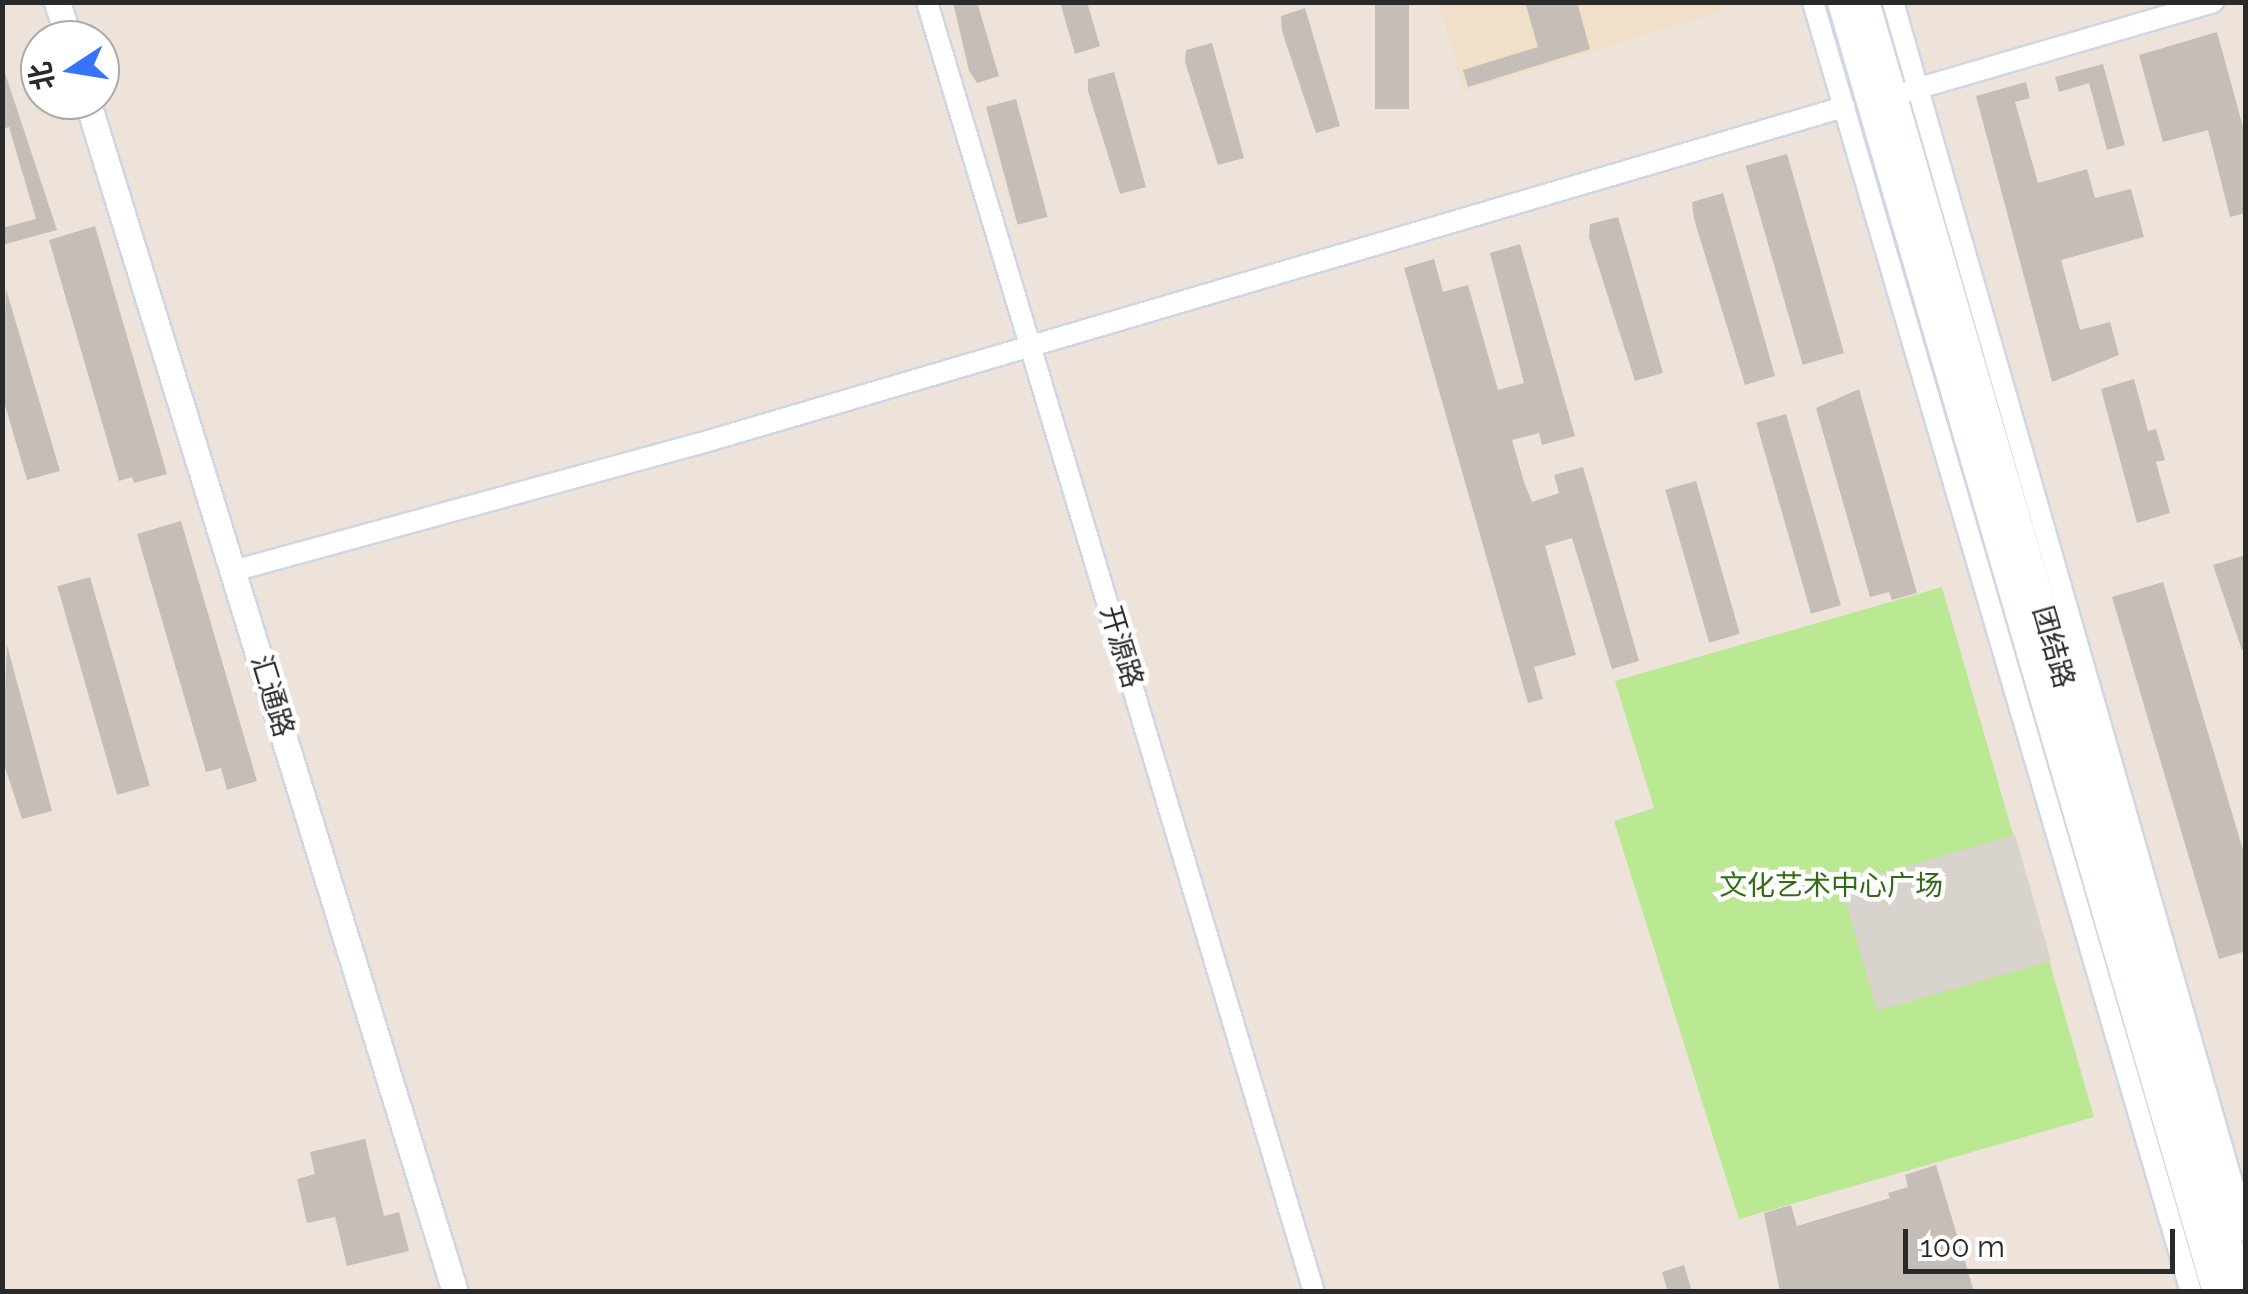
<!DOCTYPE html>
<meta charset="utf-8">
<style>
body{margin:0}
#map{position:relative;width:2248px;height:1294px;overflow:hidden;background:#ede3db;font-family:Raleway,"Noto Sans SC",sans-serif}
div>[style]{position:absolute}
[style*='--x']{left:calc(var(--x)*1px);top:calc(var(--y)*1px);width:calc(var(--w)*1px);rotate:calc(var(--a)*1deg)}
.education>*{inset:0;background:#f0dfc9}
.green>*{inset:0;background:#bae893}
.plaza>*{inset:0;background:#d9d3ce;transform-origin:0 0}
.building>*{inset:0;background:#c5bdb7;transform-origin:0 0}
.roads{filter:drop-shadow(2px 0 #d0d6e4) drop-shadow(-2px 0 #d0d6e4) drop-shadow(0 2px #d0d6e4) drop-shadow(0 -2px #d0d6e4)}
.minor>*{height:20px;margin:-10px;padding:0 10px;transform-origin:10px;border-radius:10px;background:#fff}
.tertiary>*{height:25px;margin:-12.5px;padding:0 12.5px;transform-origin:12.5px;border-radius:12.5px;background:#fff}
.secondary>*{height:28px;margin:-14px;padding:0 14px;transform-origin:14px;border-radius:14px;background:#fff}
span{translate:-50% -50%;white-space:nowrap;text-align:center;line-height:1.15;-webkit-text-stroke:9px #fff;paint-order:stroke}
.street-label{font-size:28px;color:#2a2a2a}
.park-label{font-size:28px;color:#316c15}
.frame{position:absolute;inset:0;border:5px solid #2a2a2a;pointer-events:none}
.north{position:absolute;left:20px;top:20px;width:100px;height:100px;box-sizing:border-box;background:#fff;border:2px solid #aaa;border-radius:50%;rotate:258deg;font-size:28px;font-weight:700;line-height:40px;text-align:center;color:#2a2a2a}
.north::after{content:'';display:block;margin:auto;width:35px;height:45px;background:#3673ff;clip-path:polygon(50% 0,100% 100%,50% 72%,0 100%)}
.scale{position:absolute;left:1903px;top:1229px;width:272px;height:45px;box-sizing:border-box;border:5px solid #2a2a2a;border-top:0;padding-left:12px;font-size:30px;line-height:35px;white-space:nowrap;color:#2a2a2a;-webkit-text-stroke:8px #fff;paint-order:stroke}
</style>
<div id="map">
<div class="education">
<i style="clip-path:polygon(1720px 2px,1722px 11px,1464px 91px,1439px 3px)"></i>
</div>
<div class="green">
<i style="clip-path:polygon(1942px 587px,2094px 1117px,1739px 1219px,1614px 821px,1654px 808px,1615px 681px)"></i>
</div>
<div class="plaza">
<i style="left:2015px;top:835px;width:131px;height:181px;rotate:74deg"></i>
</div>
<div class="building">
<i style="clip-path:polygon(953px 2px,977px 2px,999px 76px,977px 83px,969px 71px)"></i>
<i style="clip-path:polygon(1060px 2px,1087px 2px,1100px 46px,1075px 54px)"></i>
<i style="left:1375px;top:2px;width:34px;height:107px"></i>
<i style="clip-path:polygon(1525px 2px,1577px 2px,1590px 49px,1468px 87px,1463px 70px,1538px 47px)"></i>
<i style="clip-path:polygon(1305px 8px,1340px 126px,1316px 133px,1282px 31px,1281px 16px)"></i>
<i style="clip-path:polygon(2217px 32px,2246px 138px,2246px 213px,2230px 217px,2208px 130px,2163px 142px,2139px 55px)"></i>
<i style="clip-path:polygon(1212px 43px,1244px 158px,1218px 165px,1185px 62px,1186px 50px)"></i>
<i style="clip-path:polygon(2px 64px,57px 230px,2px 245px,2px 228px,36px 219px,9px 127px,2px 129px)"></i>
<i style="clip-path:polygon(2103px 64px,2125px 145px,2107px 150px,2089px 83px,2059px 92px,2055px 77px)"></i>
<i style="clip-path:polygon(1114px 72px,1146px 187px,1120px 194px,1088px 91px,1088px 79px)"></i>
<i style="clip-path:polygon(2026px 82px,2030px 98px,2015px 102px,2038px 183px,2087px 169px,2095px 198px,2131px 189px,2144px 237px,2061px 260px,2080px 330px,2110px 322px,2119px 355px,2052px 382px,1976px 96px)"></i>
<i style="left:1016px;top:99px;width:122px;height:31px;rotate:75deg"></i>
<i style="left:1787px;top:154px;width:207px;height:43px;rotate:74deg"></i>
<i style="clip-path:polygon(1723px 193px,1775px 376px,1745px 385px,1694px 219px,1692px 202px)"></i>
<i style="clip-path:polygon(1618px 217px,1663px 373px,1635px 381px,1589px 237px,1590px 224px)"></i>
<i style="clip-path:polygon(95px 226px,167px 474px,134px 483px,132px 477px,119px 481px,49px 240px)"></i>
<i style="clip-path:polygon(1520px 244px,1575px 436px,1542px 445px,1539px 433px,1512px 440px,1524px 482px,1532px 502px,1559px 493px,1554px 475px,1583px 467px,1639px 661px,1612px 669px,1572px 538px,1545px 546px,1576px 655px,1534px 667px,1543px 699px,1528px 703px,1404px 268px,1434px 259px,1443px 292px,1468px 285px,1498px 390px,1524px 383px,1490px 253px)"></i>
<i style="clip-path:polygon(6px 289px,60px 471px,27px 480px,2px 395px)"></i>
<i style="clip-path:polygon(2134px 379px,2148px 431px,2156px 429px,2165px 460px,2156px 462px,2170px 513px,2137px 523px,2101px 389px)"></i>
<i style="clip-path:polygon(1859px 389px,1917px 593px,1892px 600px,1889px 592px,1870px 597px,1816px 408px)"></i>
<i style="left:1786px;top:414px;width:199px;height:31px;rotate:74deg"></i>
<i style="left:1696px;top:481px;width:159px;height:32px;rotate:74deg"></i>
<i style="clip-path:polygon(181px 521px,257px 781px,227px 790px,221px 768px,206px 772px,137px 534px)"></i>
<i style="clip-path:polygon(2246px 555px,2246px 649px,2242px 650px,2213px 565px)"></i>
<i style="left:90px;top:577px;width:217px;height:34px;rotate:74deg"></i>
<i style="clip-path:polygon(2163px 582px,2246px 860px,2246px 951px,2219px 959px,2112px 597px)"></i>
<i style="clip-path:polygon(7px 645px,52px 811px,22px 819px,2px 758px)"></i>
<i style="clip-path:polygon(365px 1139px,384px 1216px,399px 1212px,409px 1251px,347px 1266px,335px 1217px,307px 1223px,297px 1179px,315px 1174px,310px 1152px)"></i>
<i style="clip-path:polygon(1936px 1165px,1974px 1292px,1780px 1292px,1764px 1213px,1791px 1205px,1797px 1226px,1890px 1198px,1888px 1193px,1908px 1187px,1905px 1175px)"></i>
<i style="clip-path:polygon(1684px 1265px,1692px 1292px,1668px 1292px,1662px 1272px)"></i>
</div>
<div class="roads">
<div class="minor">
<i style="--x:927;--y:2;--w:1347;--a:73.3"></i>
<i style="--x:1813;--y:2;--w:1344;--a:73.67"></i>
<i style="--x:1893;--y:2;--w:1279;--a:73.97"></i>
<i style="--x:1909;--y:91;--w:317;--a:-16.3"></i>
<i style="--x:233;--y:571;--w:482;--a:-15.3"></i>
<i style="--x:698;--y:444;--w:1195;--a:-16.39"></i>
</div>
<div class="tertiary">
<i style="--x:57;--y:2;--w:40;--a:72"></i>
<i style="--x:87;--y:100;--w:1248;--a:72.84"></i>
</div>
<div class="secondary">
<i style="--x:1842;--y:2;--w:1343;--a:73.79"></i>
<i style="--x:1865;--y:2;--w:1344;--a:73.71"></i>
</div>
</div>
<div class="street-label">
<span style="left:1121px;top:647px;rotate:73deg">开源路</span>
<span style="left:2053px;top:647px;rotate:74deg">团结路</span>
<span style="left:272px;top:696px;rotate:73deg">汇通路</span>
</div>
<div class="park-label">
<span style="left:1831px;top:886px">文化艺术中心广场</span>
</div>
<div class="frame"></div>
<div class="north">北</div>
<div class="scale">100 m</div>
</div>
